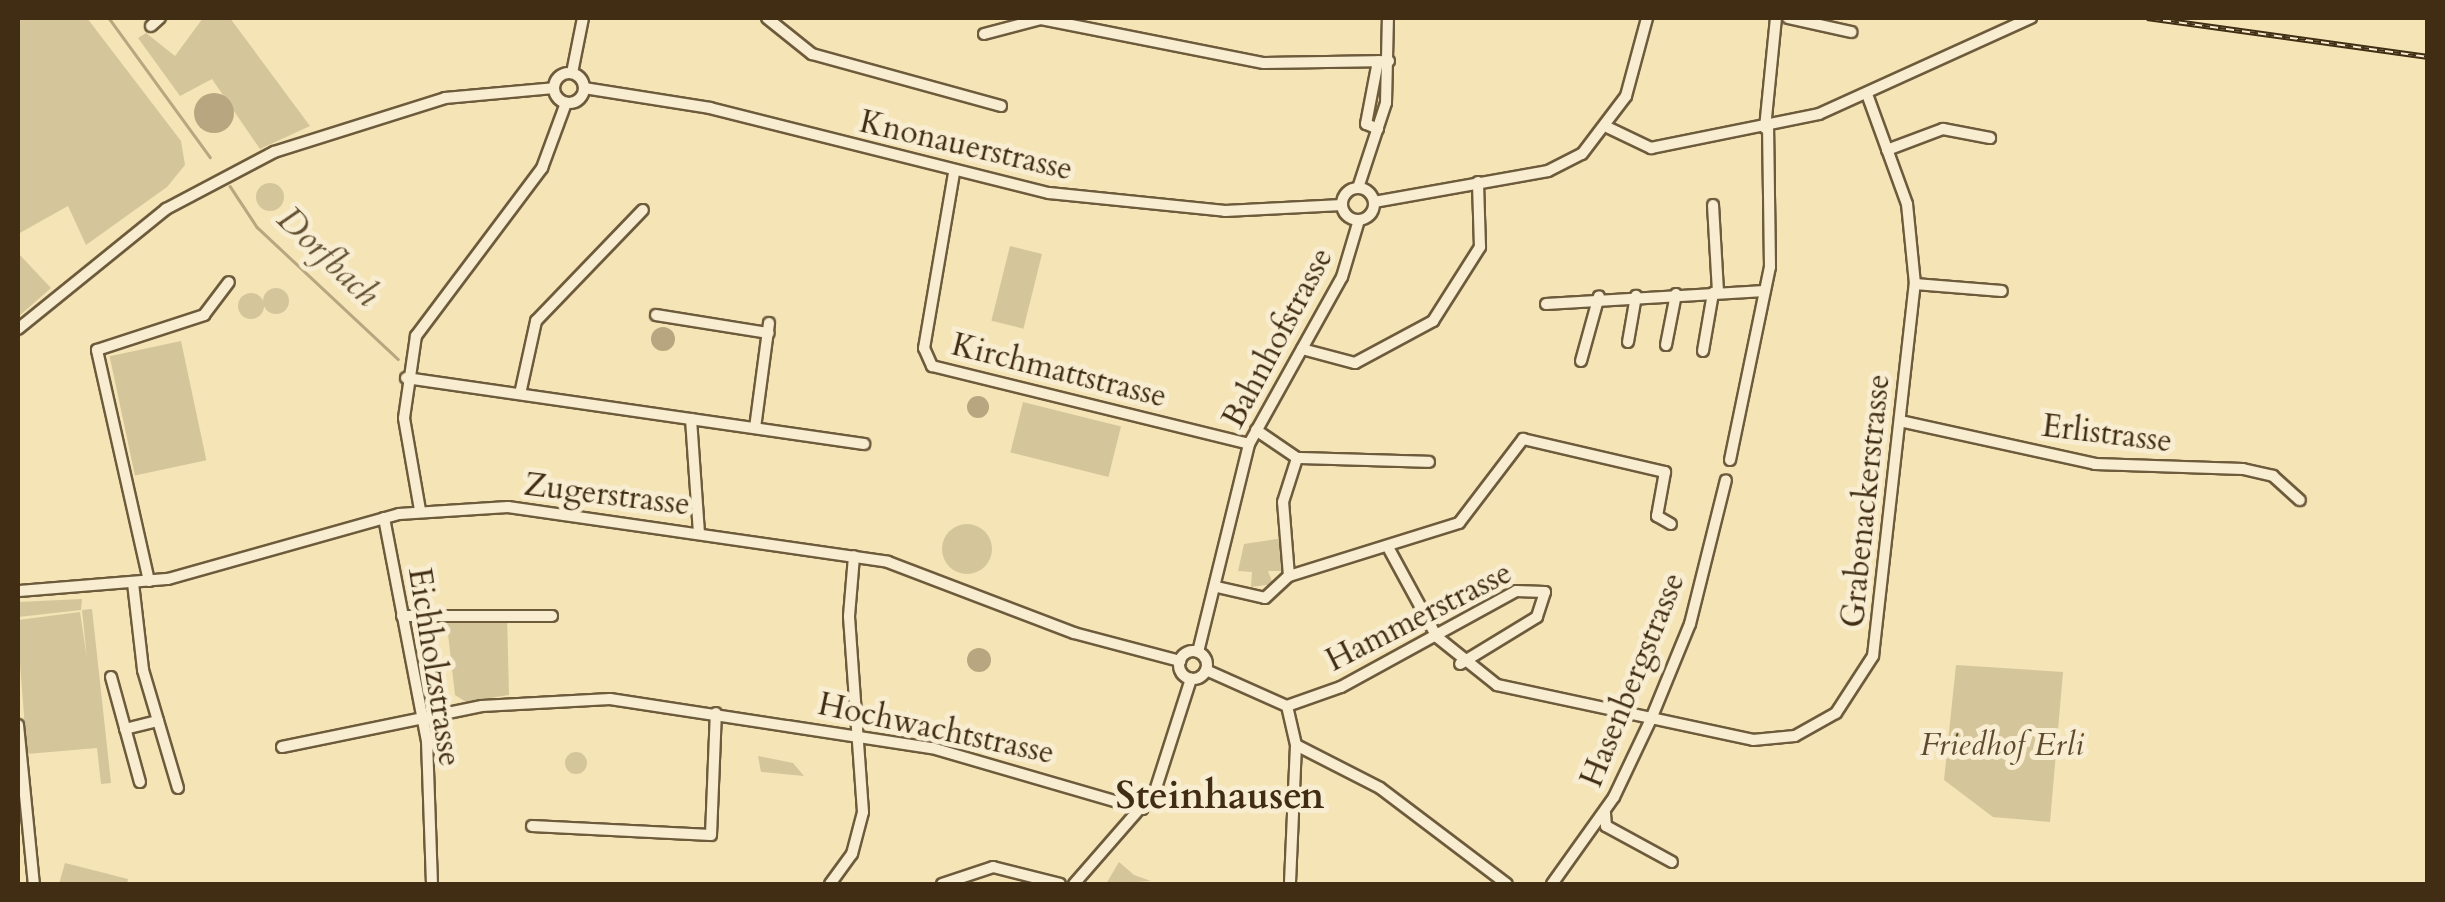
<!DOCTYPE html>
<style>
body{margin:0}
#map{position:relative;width:2445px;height:902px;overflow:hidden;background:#f4e4b6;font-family:Cardo,serif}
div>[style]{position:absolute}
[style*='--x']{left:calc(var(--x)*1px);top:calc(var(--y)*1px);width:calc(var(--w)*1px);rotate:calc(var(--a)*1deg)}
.green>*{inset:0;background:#d5c59a;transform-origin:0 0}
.round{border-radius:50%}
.water>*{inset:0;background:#b7a67f}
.stream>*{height:2.5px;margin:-1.25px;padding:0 1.25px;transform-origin:1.25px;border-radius:1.25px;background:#b7a67f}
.roads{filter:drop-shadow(2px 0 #6d5b3c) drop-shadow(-2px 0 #6d5b3c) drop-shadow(0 2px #6d5b3c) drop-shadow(0 -2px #6d5b3c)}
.minor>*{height:10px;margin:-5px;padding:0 5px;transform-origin:5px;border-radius:5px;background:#f8edd0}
.minor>.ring{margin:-5px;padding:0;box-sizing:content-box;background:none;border:10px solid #f8edd0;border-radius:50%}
.rail>*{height:6px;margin-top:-3px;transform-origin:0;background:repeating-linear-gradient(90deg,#f8edd0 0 8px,#402d14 0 16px);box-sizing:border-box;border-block:2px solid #402d14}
span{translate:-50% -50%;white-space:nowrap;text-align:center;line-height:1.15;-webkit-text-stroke:10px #f8edd0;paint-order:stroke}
.street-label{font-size:32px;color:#402d14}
.park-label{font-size:32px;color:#5e4b2f;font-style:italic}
.water-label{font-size:35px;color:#645134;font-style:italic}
.quarter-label{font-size:38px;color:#402d14;font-weight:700}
.frame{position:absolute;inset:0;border:20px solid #402d14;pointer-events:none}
</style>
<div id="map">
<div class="green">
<i style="clip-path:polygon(18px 18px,87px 18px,181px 141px,185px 165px,167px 187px,86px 245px,68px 206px,18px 234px)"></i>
<i style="clip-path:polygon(203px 18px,230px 18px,310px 126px,260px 149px,212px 79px,180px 96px,138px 38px,146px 33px,175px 56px)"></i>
<i class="round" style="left:256px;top:183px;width:28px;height:28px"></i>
<i style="left:1010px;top:246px;width:33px;height:77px;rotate:14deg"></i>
<i style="clip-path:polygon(18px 253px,51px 288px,18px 317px)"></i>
<i class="round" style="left:263px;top:288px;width:26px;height:26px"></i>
<i class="round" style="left:238px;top:293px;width:26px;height:26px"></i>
<i style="left:181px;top:341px;width:122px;height:73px;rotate:78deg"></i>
<i style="left:1023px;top:402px;width:101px;height:52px;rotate:14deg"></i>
<i class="round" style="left:942px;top:524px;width:50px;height:50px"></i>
<i style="clip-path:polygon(1283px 538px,1281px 571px,1268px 571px,1273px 584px,1251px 587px,1252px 572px,1238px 571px,1244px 544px)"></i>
<i style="clip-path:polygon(82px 599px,81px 610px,18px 617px,18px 602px)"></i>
<i style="clip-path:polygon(92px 609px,111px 783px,101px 784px,97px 748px,27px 754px,18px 638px,18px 620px,80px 612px,87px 659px,82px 610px)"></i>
<i style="clip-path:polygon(507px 615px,509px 695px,466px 702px,455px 695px,446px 616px)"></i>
<i style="clip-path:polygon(1956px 665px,2063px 672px,2050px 822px,1993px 817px,1944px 780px)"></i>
<i class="round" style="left:565px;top:752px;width:22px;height:22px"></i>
<i style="clip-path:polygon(758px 756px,793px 763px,804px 776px,761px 772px)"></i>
<i style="clip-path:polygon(1119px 862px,1134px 875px,1151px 881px,1106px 884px)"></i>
<i style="clip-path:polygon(65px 863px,128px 879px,127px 884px,59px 884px)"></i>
</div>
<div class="water">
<i class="round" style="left:194px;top:93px;width:40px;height:40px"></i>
<i class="round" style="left:651px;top:327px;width:24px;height:24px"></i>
<i class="round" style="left:967px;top:396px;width:22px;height:22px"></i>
<i class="round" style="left:967px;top:648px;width:24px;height:24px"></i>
</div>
<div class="stream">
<i style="--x:109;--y:18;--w:172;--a:54"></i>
<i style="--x:230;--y:186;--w:49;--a:56.6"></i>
<i style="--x:257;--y:227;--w:193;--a:43.1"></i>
</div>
<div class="roads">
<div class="minor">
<i style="--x:767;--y:18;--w:58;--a:38.7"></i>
<i style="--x:812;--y:54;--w:196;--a:15.4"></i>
<i style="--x:1788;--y:18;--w:65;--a:12.5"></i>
<i style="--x:151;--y:26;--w:12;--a:-42"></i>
<i style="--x:984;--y:34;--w:59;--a:-14.7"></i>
<i style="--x:1041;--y:19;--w:227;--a:11.2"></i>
<i style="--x:1264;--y:63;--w:125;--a:-0.9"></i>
<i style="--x:572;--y:73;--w:56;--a:-78.7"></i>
<i class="ring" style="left:554px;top:73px;width:20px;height:20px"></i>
<i style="--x:584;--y:88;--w:128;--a:9"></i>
<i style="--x:710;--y:108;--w:349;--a:14.1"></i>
<i style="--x:1049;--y:193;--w:177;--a:5.8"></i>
<i style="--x:1225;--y:211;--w:117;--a:-2.9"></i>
<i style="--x:1609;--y:128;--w:47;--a:25.5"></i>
<i style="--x:1651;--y:148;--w:171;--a:-11.4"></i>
<i style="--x:1819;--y:114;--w:233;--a:-24.4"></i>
<i style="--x:1765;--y:128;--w:111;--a:-84.3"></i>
<i style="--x:1378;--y:129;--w:13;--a:-157"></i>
<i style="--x:1366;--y:124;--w:64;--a:-79.2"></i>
<i style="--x:1887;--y:150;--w:60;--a:-20.6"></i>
<i style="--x:1943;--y:129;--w:48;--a:10.8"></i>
<i style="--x:954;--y:173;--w:178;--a:99.7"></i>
<i style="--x:924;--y:348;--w:20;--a:66"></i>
<i style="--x:932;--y:366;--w:326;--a:13.8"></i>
<i style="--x:1358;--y:188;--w:89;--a:-71.8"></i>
<i style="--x:1386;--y:103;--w:85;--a:-88.7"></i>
<i class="ring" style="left:1342px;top:188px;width:22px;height:22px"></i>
<i style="--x:1374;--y:202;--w:177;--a:-10.1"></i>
<i style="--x:1548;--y:171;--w:38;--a:-27"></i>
<i style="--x:1582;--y:154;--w:73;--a:-52.8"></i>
<i style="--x:1626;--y:96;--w:81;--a:-74.9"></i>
<i style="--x:1713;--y:205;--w:88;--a:86.7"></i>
<i style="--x:1915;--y:284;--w:87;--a:4.6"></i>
<i style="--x:1546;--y:304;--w:219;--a:-3.4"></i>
<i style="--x:656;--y:315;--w:114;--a:9.1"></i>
<i style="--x:18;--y:329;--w:191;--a:-39"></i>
<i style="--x:166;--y:209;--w:122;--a:-27.8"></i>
<i style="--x:274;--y:152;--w:179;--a:-17.5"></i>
<i style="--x:445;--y:98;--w:109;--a:-5.2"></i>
<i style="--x:1628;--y:342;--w:47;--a:-80.1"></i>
<i style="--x:1666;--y:345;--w:52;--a:-78.9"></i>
<i style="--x:1302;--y:349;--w:55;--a:14.8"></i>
<i style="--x:1355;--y:363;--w:89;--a:-28.3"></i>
<i style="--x:1433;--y:321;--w:88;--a:-57.6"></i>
<i style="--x:1480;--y:247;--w:65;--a:-91.8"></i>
<i style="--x:1703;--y:351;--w:59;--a:-80.2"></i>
<i style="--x:1581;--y:361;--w:67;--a:-74.5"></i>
<i style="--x:406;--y:378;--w:463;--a:8.2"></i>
<i style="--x:520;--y:394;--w:75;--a:-77.6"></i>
<i style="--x:536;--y:321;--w:154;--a:-46.1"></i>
<i style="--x:691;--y:419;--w:113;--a:86"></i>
<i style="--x:1900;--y:421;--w:200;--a:12.4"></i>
<i style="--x:2095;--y:464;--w:148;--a:1.9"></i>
<i style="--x:2243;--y:469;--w:31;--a:13"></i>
<i style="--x:2273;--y:476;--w:36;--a:42"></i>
<i style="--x:755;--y:428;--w:106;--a:-82.4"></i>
<i style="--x:1256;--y:430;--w:50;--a:34.3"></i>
<i style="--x:1297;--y:458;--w:132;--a:1.7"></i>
<i style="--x:1730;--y:460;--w:197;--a:-78.3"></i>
<i style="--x:1770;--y:267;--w:140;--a:-90.8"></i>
<i style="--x:420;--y:510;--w:93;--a:-99.9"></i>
<i style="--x:404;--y:418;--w:83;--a:-81.7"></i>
<i style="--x:416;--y:336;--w:210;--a:-53.1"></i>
<i style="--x:542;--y:168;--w:69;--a:-69.7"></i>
<i style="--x:384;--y:518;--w:227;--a:79.1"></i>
<i style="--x:427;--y:741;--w:143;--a:88"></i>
<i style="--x:1389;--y:549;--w:100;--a:61.4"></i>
<i style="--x:1437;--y:637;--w:77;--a:38.7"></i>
<i style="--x:1497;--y:685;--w:262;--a:12.1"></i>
<i style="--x:1753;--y:740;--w:42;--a:-5.4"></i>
<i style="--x:1795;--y:736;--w:47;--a:-29.3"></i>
<i style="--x:1836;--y:713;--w:68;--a:-57"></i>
<i style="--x:1873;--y:656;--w:374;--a:-83.6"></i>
<i style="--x:1915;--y:284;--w:80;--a:-95.7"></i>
<i style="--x:1907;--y:204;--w:114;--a:-110"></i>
<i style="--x:1289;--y:576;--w:74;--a:-94.6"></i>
<i style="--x:1283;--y:502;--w:46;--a:-72.3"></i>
<i style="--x:149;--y:581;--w:237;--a:-102.7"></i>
<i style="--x:97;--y:350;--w:113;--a:-18.1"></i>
<i style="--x:204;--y:315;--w:41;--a:-52.9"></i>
<i style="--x:133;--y:583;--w:88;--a:83.4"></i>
<i style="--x:143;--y:670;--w:123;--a:73.5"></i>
<i style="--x:1217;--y:587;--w:49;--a:12.9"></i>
<i style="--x:1265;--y:598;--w:33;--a:-43"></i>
<i style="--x:1289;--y:576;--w:178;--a:-17.3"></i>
<i style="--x:1459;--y:523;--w:106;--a:-52.7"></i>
<i style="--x:1523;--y:439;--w:146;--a:13.1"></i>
<i style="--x:1665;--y:472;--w:45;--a:100.3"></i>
<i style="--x:1657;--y:516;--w:16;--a:30"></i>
<i style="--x:18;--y:591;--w:150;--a:-4.6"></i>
<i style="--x:168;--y:579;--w:240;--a:-15.7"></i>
<i style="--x:399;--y:514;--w:109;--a:-3.7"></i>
<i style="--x:508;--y:507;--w:384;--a:8.2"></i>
<i style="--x:888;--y:562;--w:199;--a:20.9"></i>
<i style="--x:1074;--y:633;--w:110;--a:14.8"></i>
<i style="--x:402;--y:616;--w:150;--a:0"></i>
<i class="ring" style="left:1179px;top:651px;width:18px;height:18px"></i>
<i style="--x:1198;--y:652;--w:214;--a:-76.2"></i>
<i style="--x:1249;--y:444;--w:191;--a:-60.9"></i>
<i style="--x:1342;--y:277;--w:59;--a:-73.4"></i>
<i style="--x:1206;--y:670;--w:89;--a:24"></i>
<i style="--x:1287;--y:706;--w:57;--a:-19.4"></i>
<i style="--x:1341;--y:687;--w:200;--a:-28.7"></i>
<i style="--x:1516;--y:591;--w:29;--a:2"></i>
<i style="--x:1545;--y:592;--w:26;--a:108"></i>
<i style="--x:1537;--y:617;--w:90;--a:148.6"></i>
<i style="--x:111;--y:677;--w:109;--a:74.6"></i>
<i style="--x:1287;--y:706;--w:40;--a:77"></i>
<i style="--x:1296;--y:745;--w:139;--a:92.5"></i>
<i style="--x:18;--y:725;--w:160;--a:84.3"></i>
<i style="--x:125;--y:729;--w:34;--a:-14"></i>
<i style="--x:1296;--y:745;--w:94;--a:27.1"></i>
<i style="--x:1380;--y:788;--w:159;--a:37.1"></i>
<i style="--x:282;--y:747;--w:204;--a:-11.6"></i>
<i style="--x:482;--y:706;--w:128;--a:-3.1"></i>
<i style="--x:610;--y:699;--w:326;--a:8.7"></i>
<i style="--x:932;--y:748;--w:219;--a:16.2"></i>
<i style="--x:1605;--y:813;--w:13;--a:86"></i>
<i style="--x:1606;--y:826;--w:75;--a:28.6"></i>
<i style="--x:532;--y:826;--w:179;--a:2.9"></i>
<i style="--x:711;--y:835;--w:122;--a:-87.7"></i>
<i style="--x:830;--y:884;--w:37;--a:-54"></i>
<i style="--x:852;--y:854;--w:43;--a:-75.3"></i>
<i style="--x:863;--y:812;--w:196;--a:-94.1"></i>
<i style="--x:849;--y:616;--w:60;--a:-85.2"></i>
<i style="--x:942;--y:884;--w:54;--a:-18.4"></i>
<i style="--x:993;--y:867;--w:69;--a:14.2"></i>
<i style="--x:1074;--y:884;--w:123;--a:-48.9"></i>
<i style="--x:1155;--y:791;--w:118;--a:-72.2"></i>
<i style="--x:1552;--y:884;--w:107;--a:-54.5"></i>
<i style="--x:1614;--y:797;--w:86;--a:-64.6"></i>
<i style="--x:1651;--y:719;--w:103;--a:-67.7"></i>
<i style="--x:1690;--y:624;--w:148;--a:-76"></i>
</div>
</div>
<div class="rail">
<i style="--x:2147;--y:18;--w:284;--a:7.9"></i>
</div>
<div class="street-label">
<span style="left:966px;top:146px;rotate:13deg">Knonauerstrasse</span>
<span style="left:1278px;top:338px;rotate:-62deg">Bahnhofstrasse</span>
<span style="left:1059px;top:371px;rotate:14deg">Kirchmattstrasse</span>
<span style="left:2107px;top:434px;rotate:7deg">Erlistrasse</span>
<span style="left:607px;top:495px;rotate:7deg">Zugerstrasse</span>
<span style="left:1866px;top:501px;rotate:-84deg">Grabenackerstrasse</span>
<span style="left:1419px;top:617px;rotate:-27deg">Hammerstrasse</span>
<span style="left:434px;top:667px;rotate:81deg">Eichholzstrasse</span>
<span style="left:1633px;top:680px;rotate:-68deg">Hasenbergstrasse</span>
<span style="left:936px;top:729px;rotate:12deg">Hochwachtstrasse</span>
</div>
<div class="park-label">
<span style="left:2002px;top:745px">Friedhof Erli</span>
</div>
<div class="water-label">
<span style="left:328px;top:257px;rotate:44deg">Dorfbach</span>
</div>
<div class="quarter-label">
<span style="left:1220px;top:797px">Steinhausen</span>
</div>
<div class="frame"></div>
</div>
